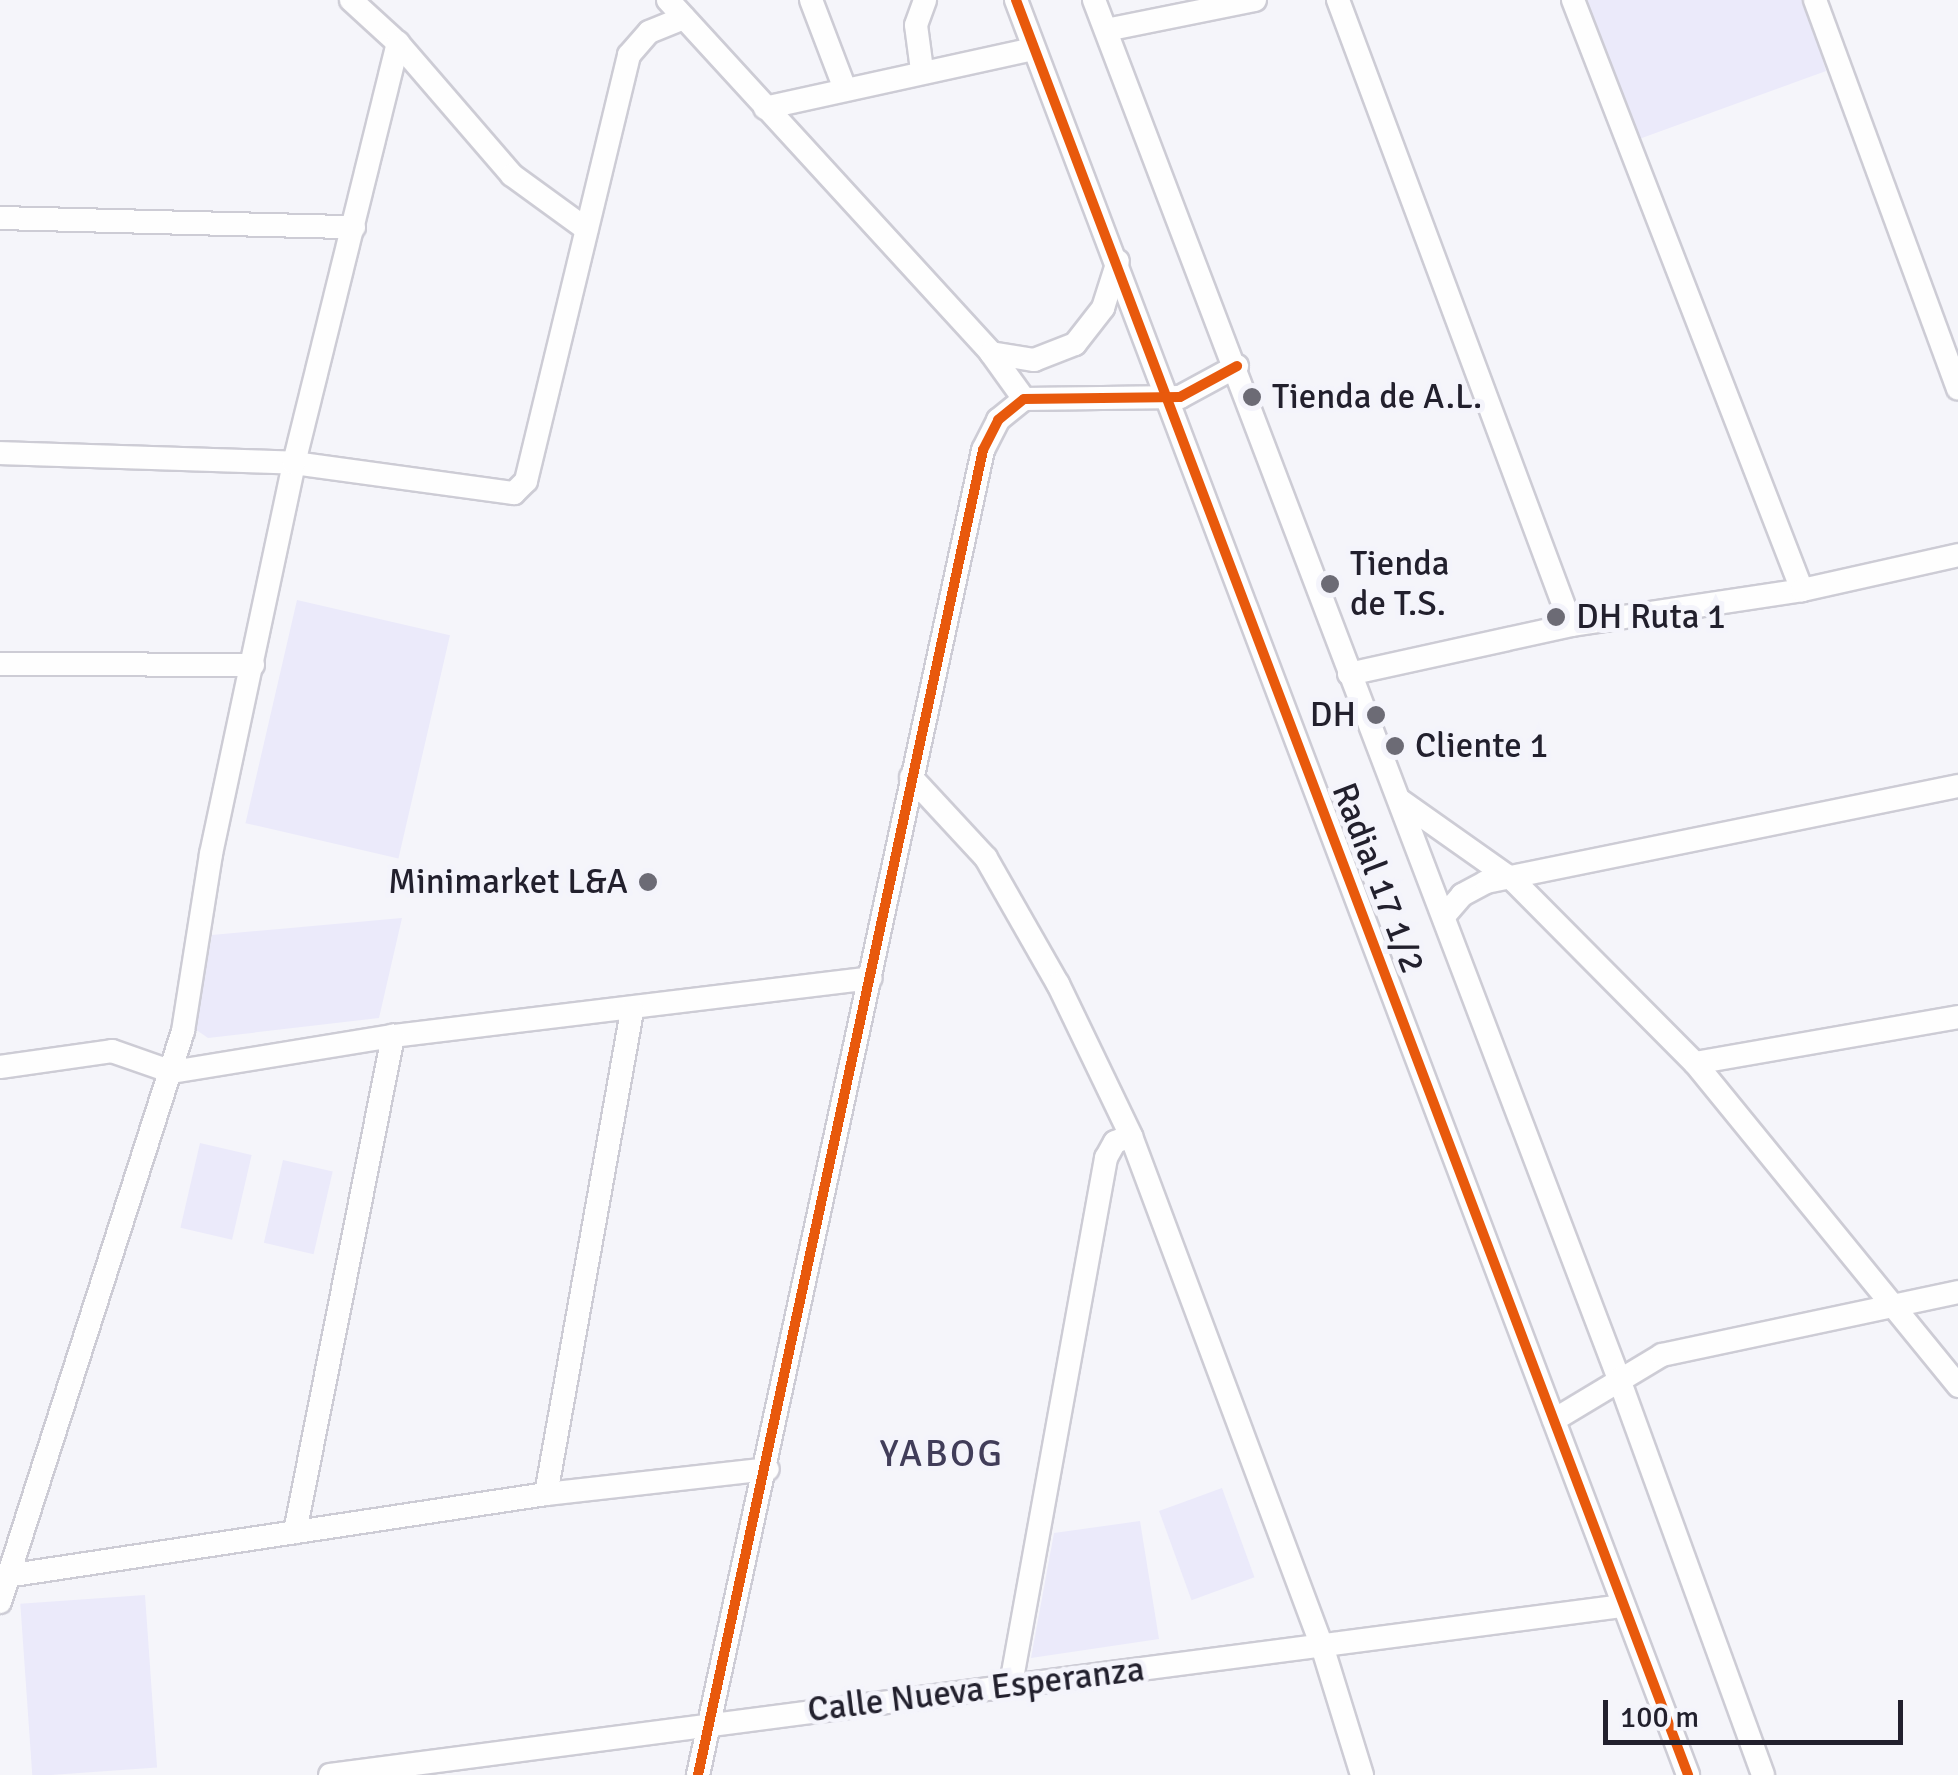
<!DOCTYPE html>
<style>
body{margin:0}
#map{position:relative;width:1958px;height:1775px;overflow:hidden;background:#f5f5fa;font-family:Signika,sans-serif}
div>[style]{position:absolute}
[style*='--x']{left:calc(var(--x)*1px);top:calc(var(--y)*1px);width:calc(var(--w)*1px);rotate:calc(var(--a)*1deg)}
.green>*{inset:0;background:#ebeafa;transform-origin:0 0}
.roads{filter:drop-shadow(2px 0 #cdccd5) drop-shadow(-2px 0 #cdccd5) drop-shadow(0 2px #cdccd5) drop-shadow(0 -2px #cdccd5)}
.minor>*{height:22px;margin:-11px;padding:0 11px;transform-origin:11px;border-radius:11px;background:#fefefe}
.cycleway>*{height:10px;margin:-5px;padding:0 5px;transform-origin:5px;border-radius:5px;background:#e8590c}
.dots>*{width:28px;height:28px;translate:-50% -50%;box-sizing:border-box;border:5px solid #f4f4fb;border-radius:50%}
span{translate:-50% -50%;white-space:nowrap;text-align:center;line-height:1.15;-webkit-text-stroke:10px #f4f4fb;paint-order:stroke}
.poi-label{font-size:35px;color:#22202d}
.left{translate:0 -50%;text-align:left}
.right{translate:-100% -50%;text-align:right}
.street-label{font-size:35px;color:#22202d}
.neighbourhood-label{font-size:38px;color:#413d59;letter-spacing:2.5px}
.scale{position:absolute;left:1603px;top:1700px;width:300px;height:45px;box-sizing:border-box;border:5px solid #22202d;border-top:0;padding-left:12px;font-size:30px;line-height:35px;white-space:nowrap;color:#22202d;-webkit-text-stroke:8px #f4f4fb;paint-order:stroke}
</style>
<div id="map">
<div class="green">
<i style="clip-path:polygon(1585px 0,1804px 0,1826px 71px,1639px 139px)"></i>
<i style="left:297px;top:600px;width:157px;height:229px;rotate:13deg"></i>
<i style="clip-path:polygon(402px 918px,379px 1018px,208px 1038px,195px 1029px,212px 935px)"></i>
<i style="left:200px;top:1143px;width:53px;height:87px;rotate:13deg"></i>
<i style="left:283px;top:1160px;width:51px;height:85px;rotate:13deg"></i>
<i style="left:1222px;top:1488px;width:95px;height:67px;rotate:70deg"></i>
<i style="clip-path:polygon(1140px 1521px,1159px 1639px,1031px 1658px,1054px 1533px)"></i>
<i style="left:145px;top:1595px;width:173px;height:125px;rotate:86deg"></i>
</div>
<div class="roads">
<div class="minor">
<i style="--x:351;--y:0;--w:64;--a:42.5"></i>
<i style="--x:398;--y:43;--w:174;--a:49.2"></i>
<i style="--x:512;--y:175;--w:92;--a:36.1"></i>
<i style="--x:668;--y:0;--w:478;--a:47.5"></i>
<i style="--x:991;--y:353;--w:57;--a:54.3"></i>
<i style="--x:811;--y:0;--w:95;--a:69.1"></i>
<i style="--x:1016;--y:0;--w:1898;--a:69.26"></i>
<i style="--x:1094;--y:0;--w:1476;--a:69.16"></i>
<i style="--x:1619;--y:1379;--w:421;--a:70"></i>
<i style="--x:1338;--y:0;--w:667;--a:69.55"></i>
<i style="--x:1573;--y:0;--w:633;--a:68.79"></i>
<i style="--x:1815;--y:0;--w:414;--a:69.8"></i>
<i style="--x:1106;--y:30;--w:152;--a:-11.4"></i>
<i style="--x:922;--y:70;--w:45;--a:-97.6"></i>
<i style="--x:916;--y:25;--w:27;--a:-70"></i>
<i style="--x:765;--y:108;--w:274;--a:-12.4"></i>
<i style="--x:0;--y:218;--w:354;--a:1.5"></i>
<i style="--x:991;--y:353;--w:44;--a:9.2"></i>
<i style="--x:1034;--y:360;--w:44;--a:-21.3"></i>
<i style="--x:1075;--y:344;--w:46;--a:-52.1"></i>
<i style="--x:1103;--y:308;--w:49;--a:-72.3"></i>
<i style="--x:0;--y:453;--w:294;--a:1.9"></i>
<i style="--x:294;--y:463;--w:222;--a:7.8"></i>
<i style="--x:514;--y:493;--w:17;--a:-45"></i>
<i style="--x:526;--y:481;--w:438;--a:-76.4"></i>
<i style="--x:629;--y:55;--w:30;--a:-49"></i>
<i style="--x:649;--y:32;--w:38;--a:-22"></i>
<i style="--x:0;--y:664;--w:253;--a:0.2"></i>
<i style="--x:1349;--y:674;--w:227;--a:-12.4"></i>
<i style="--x:1571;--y:625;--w:234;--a:-8.6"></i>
<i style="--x:1802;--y:590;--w:160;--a:-12.6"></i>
<i style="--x:911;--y:777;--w:110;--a:47.2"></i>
<i style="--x:986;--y:858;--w:145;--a:60.3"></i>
<i style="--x:1058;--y:984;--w:169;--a:64.3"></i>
<i style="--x:1131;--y:1136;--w:548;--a:69.48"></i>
<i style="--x:1323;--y:1649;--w:132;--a:72.8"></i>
<i style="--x:1401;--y:801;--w:137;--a:35.2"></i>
<i style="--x:1513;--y:880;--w:258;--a:45.2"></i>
<i style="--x:1695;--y:1063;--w:417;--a:50.8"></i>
<i style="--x:1444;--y:916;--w:28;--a:-49"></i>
<i style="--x:1462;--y:895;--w:27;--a:-28"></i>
<i style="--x:1486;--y:882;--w:482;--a:-11.5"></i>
<i style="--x:1695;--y:1063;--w:267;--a:-9.9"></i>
<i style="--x:0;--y:1067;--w:113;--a:-8.1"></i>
<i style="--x:112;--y:1051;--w:64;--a:19.3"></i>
<i style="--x:172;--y:1072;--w:224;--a:-9.3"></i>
<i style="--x:393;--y:1036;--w:481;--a:-6.9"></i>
<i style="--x:1554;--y:1420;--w:126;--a:-31"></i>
<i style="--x:1662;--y:1355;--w:303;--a:-12"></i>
<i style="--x:546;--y:1494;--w:492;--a:-79.9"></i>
<i style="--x:295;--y:1532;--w:506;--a:-78.82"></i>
<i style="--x:0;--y:1577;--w:552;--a:-8.64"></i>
<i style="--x:546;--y:1494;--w:223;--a:-6.4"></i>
<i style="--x:0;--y:1602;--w:600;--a:-72.23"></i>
<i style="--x:183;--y:1031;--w:179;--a:-81"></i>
<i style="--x:211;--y:854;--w:400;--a:-78"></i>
<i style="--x:294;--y:463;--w:433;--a:-76.1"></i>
<i style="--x:1011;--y:1684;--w:535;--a:-79.76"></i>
<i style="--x:1106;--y:1158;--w:18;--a:-61"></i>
<i style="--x:1115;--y:1142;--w:17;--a:-21"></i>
<i style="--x:330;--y:1775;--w:1304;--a:-7.45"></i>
<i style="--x:698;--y:1775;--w:1355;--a:-77.86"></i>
<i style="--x:983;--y:450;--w:34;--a:-63"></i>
<i style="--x:998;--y:420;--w:33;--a:-39"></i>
<i style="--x:1024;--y:399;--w:156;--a:-0.7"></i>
<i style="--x:1180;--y:397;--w:65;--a:-28.5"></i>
</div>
</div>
<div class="cycleway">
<i style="--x:1016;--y:0;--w:1898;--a:69.26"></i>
<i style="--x:698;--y:1775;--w:1355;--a:-77.86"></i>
<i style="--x:983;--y:450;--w:34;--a:-63"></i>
<i style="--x:998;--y:420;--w:33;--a:-39"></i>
<i style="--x:1024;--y:399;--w:156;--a:-0.7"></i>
<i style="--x:1180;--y:397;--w:65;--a:-28.5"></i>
</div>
<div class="dots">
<i style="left:1252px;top:397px;background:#6c6b75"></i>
<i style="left:1330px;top:584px;background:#6c6b75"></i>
<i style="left:1556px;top:617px;background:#6c6b75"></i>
<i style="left:1376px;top:715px;background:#6c6b75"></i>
<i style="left:1395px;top:746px;background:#6c6b75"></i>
<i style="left:648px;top:882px;background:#6c6b75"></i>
</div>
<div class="poi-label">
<span class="left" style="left:1272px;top:397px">Tienda de A.L.</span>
<span class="left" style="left:1350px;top:584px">Tienda<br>de T.S.</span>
<span class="left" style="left:1576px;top:617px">DH Ruta 1</span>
<span class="right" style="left:1356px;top:715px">DH</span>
<span class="left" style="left:1415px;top:746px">Cliente 1</span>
<span class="right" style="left:628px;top:882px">Minimarket L&amp;A</span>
</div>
<div class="street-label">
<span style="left:1378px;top:878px;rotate:69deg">Radial 17 1/2</span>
<span style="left:976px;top:1690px;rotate:-7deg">Calle Nueva Esperanza</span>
</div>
<div class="neighbourhood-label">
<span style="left:942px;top:1454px">YABOG</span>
</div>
<div class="scale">100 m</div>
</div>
